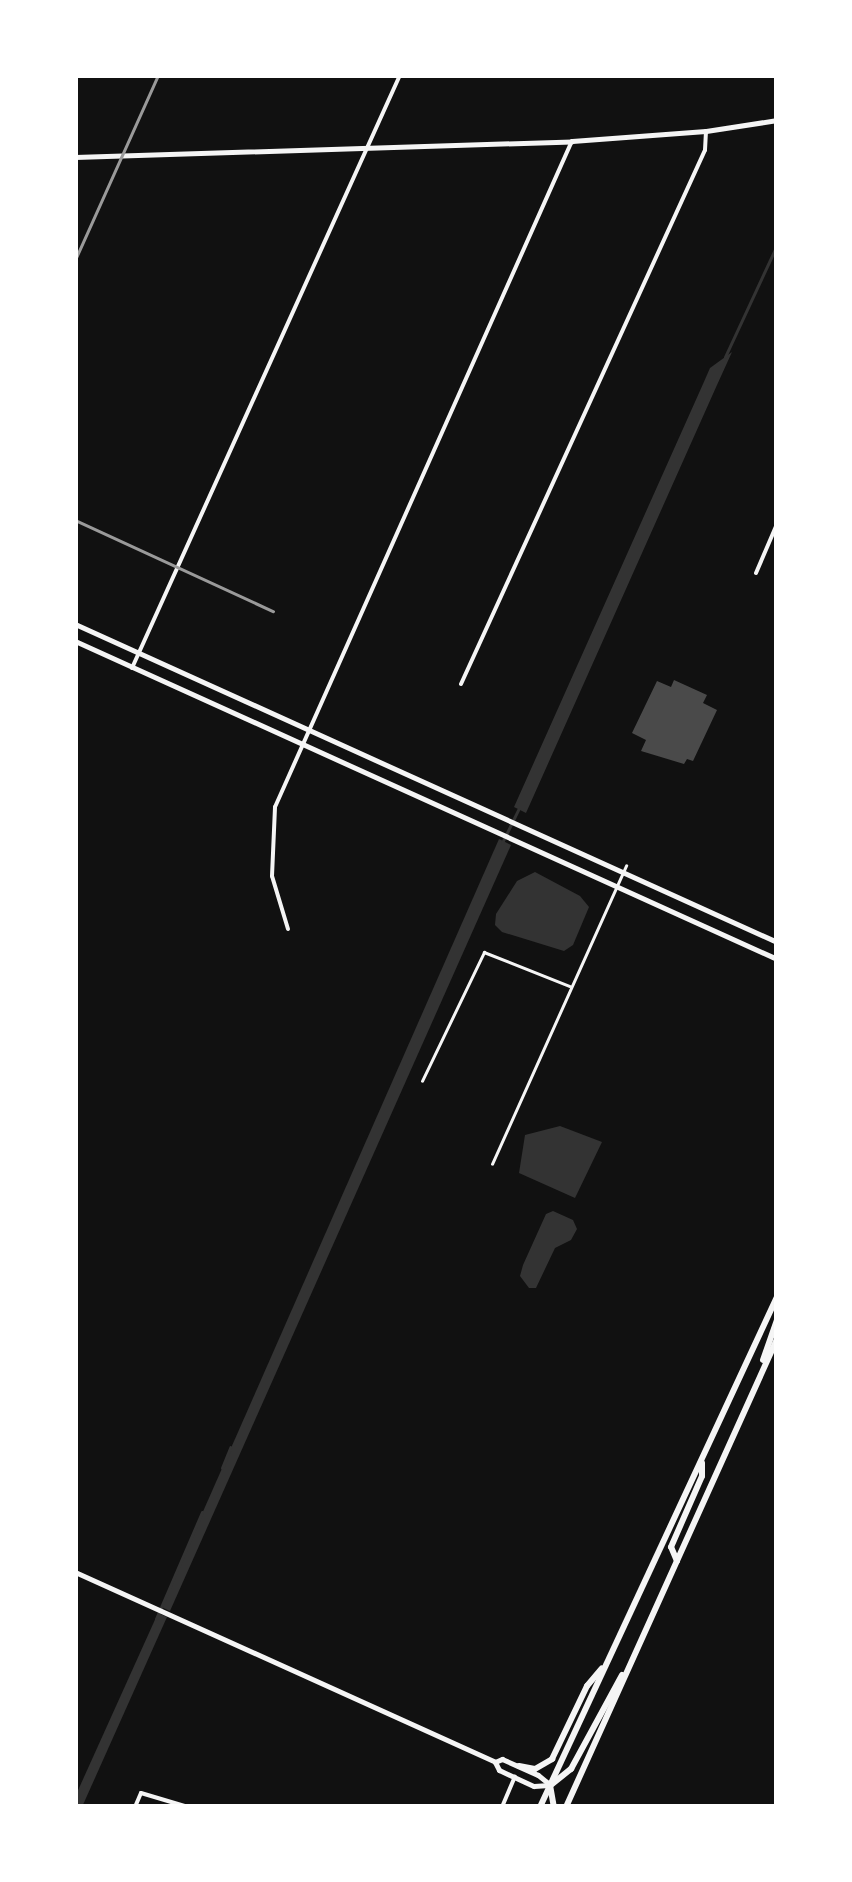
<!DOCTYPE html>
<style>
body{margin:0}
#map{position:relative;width:852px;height:1882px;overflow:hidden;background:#111;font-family:Overpass,sans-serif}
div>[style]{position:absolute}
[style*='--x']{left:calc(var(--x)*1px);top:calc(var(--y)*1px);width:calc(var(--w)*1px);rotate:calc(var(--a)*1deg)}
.water>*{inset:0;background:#333}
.stream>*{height:2.5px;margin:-1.25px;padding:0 1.25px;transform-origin:1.25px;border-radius:1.25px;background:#333}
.building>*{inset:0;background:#4a4a4a}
.service>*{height:2.5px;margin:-1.25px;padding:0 1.25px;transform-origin:1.25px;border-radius:1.25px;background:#f5f5f5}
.minor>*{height:4px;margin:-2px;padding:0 2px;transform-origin:2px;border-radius:2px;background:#f5f5f5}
.tertiary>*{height:5px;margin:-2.5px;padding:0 2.5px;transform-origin:2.5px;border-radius:2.5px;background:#f5f5f5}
.secondary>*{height:5px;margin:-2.5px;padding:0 2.5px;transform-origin:2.5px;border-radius:2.5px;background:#f5f5f5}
.primary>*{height:6px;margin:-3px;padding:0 3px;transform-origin:3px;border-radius:3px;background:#f5f5f5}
.rail>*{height:2.5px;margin:-1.25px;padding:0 1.25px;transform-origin:1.25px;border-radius:1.25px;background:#9a9a9a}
span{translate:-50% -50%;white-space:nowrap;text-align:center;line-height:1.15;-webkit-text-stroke:9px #fff;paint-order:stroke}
.frame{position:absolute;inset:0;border:78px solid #fff;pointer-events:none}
</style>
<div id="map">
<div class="water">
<i style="clip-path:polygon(732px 352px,717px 385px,526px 813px,514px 807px,703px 384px,710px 368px)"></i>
<i style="clip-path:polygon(499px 839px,511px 845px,170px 1611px,161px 1607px)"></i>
<i style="clip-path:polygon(535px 872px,580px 896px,589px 907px,573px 945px,564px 951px,502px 932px,495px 925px,496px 914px,517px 881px)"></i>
<i style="clip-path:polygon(560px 1126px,602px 1142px,575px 1198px,519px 1173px,525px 1135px)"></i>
<i style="clip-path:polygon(553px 1211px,573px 1220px,577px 1229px,571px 1240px,555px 1248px,536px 1288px,529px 1288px,520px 1276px,523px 1265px,546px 1214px)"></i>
<i style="clip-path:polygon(158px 1613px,167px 1617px,82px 1807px,75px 1807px,75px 1797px)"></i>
</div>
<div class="stream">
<i style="--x:725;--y:357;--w:123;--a:-65.1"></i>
<i style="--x:502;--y:843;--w:37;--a:-64"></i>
<i style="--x:222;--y:1468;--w:22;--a:-68"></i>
<i style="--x:156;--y:1619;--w:116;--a:-66.7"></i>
</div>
<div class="building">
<i style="clip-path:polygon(674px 680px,707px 695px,703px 703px,717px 710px,693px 761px,687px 759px,684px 764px,641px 751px,646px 740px,632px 733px,657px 681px,671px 687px)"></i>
</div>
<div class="service">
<i style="--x:422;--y:1081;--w:143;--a:-64.3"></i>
<i style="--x:484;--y:952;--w:92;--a:21.6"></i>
<i style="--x:492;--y:1164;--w:327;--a:-65.8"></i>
</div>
<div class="minor">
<i style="--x:756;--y:573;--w:53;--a:-66.8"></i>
<i style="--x:132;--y:668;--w:651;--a:-65.68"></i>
<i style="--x:461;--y:684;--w:587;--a:-65.44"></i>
<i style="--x:705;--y:150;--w:19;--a:-87"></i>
<i style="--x:288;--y:929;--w:55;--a:-106.8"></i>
<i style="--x:272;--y:876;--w:69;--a:-87.5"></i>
<i style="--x:275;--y:807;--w:729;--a:-65.97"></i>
<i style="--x:135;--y:1807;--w:15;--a:-67"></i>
<i style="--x:141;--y:1793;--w:49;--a:16.6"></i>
<i style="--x:502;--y:1807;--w:33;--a:-67"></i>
</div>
<div class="tertiary">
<i style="--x:75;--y:157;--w:497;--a:-1.8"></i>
<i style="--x:572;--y:141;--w:134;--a:-4.3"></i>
<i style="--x:706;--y:131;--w:72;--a:-8.8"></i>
<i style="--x:75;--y:1572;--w:461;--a:24.3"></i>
<i style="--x:495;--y:1762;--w:8;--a:-23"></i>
<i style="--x:502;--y:1759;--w:39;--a:24"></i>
<i style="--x:538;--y:1775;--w:14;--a:39"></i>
<i style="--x:495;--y:1762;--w:9;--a:63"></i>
<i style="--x:499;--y:1770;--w:38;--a:25"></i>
<i style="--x:534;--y:1786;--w:15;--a:-4"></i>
</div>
<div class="secondary">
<i style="--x:75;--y:624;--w:771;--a:24.37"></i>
<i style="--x:75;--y:641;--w:771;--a:24.37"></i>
</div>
<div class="primary">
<i style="--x:763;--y:1360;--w:42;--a:-70.7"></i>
<i style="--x:677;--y:1561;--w:15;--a:-113"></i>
<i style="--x:671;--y:1547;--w:77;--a:-66.4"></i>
<i style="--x:702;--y:1476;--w:13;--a:-90"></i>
<i style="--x:519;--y:1766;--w:16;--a:11"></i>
<i style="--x:535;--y:1769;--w:20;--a:-30"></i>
<i style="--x:552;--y:1759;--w:81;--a:-64.4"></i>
<i style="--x:587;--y:1686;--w:23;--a:-50"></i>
<i style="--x:550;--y:1785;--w:22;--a:80"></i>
<i style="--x:551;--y:1785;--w:26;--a:-39"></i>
<i style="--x:571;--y:1769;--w:107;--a:-61.5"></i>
<i style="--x:540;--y:1807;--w:562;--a:-65.08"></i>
<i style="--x:566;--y:1807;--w:513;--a:-65.73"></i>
</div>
<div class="rail">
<i style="--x:75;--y:260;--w:203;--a:-65.8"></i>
<i style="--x:75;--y:520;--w:218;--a:24.7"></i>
</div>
<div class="frame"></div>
</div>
